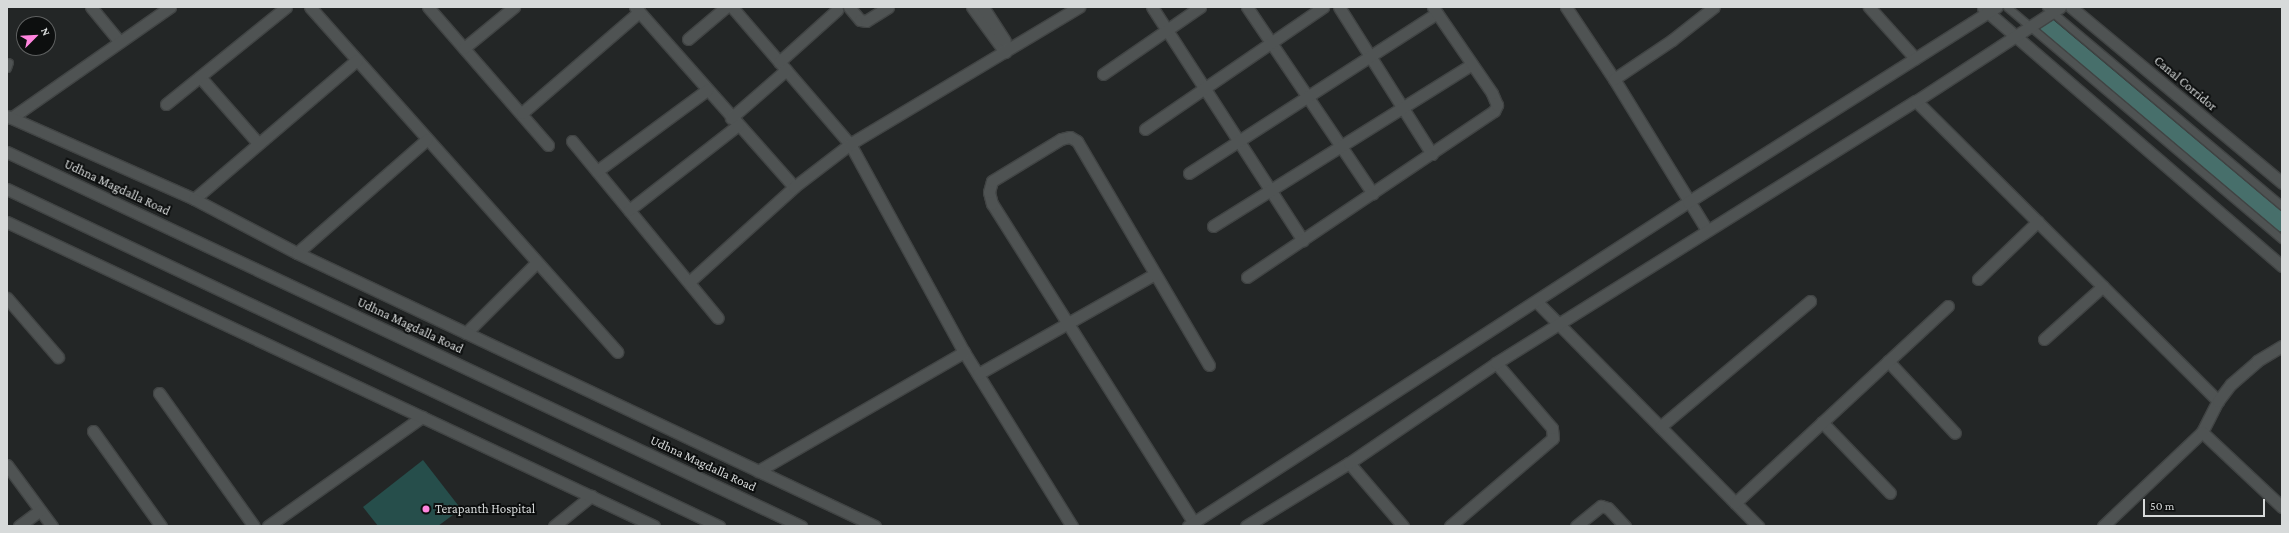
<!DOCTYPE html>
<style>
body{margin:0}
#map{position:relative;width:2289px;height:533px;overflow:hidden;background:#232626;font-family:"Crimson Pro",serif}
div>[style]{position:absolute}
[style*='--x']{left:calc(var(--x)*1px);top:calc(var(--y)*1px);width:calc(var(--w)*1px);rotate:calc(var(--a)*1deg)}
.canal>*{height:17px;margin:-8.5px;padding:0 8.5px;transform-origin:8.5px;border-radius:8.5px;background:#476f6b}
.building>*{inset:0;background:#264e4b}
.roads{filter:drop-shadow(1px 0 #414444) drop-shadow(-1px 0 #414444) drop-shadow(0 1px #414444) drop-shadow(0 -1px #414444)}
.service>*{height:7px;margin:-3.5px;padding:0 3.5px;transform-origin:3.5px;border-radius:3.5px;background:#4f5353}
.minor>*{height:11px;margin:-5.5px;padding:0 5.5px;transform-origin:5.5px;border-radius:5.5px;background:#4f5353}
.tertiary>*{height:11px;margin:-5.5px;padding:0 5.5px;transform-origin:5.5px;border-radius:5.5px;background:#4f5353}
.secondary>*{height:11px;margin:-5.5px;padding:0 5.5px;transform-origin:5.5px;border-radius:5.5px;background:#4f5353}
.dots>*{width:11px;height:11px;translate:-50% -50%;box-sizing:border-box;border:2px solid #0d0f0f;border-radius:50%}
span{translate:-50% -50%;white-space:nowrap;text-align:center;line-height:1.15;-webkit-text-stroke:4px #0d0f0f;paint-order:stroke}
.street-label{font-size:13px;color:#d7dada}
.poi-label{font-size:13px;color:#d7dada}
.left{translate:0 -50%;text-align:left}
.frame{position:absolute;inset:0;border:8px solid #d7dada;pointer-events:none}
.north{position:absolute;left:16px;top:16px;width:40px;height:40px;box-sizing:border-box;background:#0d0f0f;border:1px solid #5e6060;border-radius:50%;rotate:66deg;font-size:11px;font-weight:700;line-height:16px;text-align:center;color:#d7dada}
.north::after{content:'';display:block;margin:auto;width:14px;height:18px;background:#ff85de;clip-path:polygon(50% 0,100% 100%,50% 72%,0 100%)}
.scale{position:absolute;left:2143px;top:499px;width:122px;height:18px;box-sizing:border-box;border:2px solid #d7dada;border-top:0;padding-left:5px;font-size:12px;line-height:14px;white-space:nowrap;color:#d7dada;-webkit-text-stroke:3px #0d0f0f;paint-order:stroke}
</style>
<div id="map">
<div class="canal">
<i style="--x:2045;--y:24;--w:309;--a:40"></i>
</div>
<div class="building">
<i style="clip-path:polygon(423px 460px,461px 509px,438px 526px,378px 526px,363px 507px)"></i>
</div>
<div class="roads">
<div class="service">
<i style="--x:2007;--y:7;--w:360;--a:40.2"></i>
<i style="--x:2046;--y:7;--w:309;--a:40.1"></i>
<i style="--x:7;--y:68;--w:6;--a:-72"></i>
</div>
<div class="minor">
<i style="--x:91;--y:7;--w:45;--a:50.4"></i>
<i style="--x:310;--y:7;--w:462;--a:48.3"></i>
<i style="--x:428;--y:7;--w:183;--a:49"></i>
<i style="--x:635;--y:7;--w:240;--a:48.5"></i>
<i style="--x:732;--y:7;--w:181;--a:49.3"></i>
<i style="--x:850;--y:144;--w:237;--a:61.3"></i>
<i style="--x:964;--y:352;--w:205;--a:58.2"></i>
<i style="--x:849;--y:7;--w:17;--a:50"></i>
<i style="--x:860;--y:20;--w:6;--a:9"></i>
<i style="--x:866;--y:21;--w:26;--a:-32"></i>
<i style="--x:972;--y:7;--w:56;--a:53.7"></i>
<i style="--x:983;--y:7;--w:40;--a:57.1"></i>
<i style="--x:1152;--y:7;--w:278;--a:57.1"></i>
<i style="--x:1247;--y:7;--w:225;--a:56"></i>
<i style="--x:1339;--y:7;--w:174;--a:57.7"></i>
<i style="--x:1566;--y:7;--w:87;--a:56.3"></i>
<i style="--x:1614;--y:79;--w:177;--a:58.4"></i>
<i style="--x:1869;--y:7;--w:69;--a:48"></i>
<i style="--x:688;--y:39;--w:50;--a:-40.1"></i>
<i style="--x:464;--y:48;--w:65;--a:-39.4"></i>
<i style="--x:779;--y:62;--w:78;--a:-41.9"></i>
<i style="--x:1103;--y:74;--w:118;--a:-34.6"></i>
<i style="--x:200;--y:77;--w:88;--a:48.7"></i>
<i style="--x:1614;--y:79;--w:70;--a:-33.9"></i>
<i style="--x:1672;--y:40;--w:53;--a:-38.2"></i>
<i style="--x:1916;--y:101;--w:426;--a:44.8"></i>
<i style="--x:166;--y:104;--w:154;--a:-38.9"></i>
<i style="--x:522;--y:113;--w:155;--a:-40.8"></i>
<i style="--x:11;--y:118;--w:194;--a:-34.9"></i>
<i style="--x:731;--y:118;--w:73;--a:-41.1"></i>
<i style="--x:1145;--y:129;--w:216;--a:-34.4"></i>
<i style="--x:572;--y:141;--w:229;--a:50.5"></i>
<i style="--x:597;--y:171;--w:137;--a:-36.4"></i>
<i style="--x:1189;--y:173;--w:295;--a:-32.8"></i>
<i style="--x:194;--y:199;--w:214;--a:-40.5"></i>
<i style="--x:629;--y:210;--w:138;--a:-37.9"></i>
<i style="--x:1213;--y:226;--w:305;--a:-32"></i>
<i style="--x:297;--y:253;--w:173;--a:-41.2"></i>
<i style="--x:1247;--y:277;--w:298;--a:-33.9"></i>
<i style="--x:1494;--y:111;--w:7;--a:-63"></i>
<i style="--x:1497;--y:105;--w:13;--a:-113"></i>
<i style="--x:1492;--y:93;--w:104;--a:-124.5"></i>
<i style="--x:1978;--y:279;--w:83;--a:-44"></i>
<i style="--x:689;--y:282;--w:142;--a:-42.1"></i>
<i style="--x:794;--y:187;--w:71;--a:-37.5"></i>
<i style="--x:850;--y:144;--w:267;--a:-30.9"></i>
<i style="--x:7;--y:298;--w:78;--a:49.2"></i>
<i style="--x:1537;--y:302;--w:315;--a:45.4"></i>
<i style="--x:466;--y:333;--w:100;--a:-45"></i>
<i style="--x:2044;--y:339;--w:79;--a:-41.9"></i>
<i style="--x:1888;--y:361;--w:98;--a:47.1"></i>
<i style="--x:978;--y:374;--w:203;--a:-29.5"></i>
<i style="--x:159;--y:393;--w:163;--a:54.5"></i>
<i style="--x:1822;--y:422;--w:98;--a:46.2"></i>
<i style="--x:1660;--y:427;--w:196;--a:-40"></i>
<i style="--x:93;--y:431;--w:117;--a:54.4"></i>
<i style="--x:2202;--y:432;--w:35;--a:-63"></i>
<i style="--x:2218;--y:401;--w:21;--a:-53"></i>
<i style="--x:2231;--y:384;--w:35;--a:-41"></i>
<i style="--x:2257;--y:361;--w:29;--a:-31"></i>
<i style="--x:1349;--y:463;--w:83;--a:49.4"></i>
<i style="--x:7;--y:465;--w:76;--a:53.6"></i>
<i style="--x:758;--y:471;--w:238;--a:-30"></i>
<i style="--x:1735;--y:503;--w:290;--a:-42.8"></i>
<i style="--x:1194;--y:523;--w:378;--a:-122.3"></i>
<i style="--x:992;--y:204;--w:12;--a:-104"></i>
<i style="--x:989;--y:192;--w:11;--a:-75"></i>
<i style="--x:992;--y:181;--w:81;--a:-31.3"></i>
<i style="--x:1061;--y:139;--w:9;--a:-13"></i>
<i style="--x:1070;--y:137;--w:8;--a:30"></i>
<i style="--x:1077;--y:141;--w:260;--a:59.5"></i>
<i style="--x:19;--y:526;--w:26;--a:-37"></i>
<i style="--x:268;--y:526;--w:189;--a:-35.3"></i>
<i style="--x:554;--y:526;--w:48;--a:-39"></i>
<i style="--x:1450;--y:526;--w:135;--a:-40.5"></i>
<i style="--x:1553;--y:438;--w:10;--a:-96"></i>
<i style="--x:1552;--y:428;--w:86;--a:-130.7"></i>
<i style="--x:1576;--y:526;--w:32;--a:-39"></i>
<i style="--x:1601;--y:506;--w:7;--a:16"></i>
<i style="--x:1608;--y:508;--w:25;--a:47"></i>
<i style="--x:2103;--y:526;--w:137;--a:-43.5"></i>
<i style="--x:2202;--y:432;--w:110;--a:43.2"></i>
</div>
<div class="tertiary">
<i style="--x:2071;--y:7;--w:275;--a:39.8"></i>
<i style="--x:1983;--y:8;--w:395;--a:40.8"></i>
<i style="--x:7;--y:116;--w:205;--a:23.9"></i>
<i style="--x:194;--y:199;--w:116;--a:27.7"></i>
<i style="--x:297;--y:253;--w:639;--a:25.28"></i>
<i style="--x:7;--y:222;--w:715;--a:25.17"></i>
<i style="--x:1188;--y:526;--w:596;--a:-32.94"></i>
<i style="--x:1688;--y:202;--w:365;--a:-32.3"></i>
<i style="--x:1246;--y:526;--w:121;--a:-31.5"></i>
<i style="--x:1349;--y:463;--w:178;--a:-34.2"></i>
<i style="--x:1496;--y:363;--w:495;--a:-32"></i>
<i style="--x:1916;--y:101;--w:172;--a:-33.1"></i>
</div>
<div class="secondary">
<i style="--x:7;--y:152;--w:878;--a:25.22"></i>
<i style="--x:7;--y:189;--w:788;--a:25.33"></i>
</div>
</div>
<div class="dots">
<i style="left:426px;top:509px;background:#ff85de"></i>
</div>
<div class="street-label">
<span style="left:2185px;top:84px;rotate:40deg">Canal Corridor</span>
<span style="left:117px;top:188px;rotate:25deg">Udhna Magdalla Road</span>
<span style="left:410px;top:326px;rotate:25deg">Udhna Magdalla Road</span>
<span style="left:703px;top:464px;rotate:25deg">Udhna Magdalla Road</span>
</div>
<div class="poi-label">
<span class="left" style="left:435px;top:509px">Terapanth Hospital</span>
</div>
<div class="frame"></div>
<div class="north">N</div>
<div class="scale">50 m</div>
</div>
